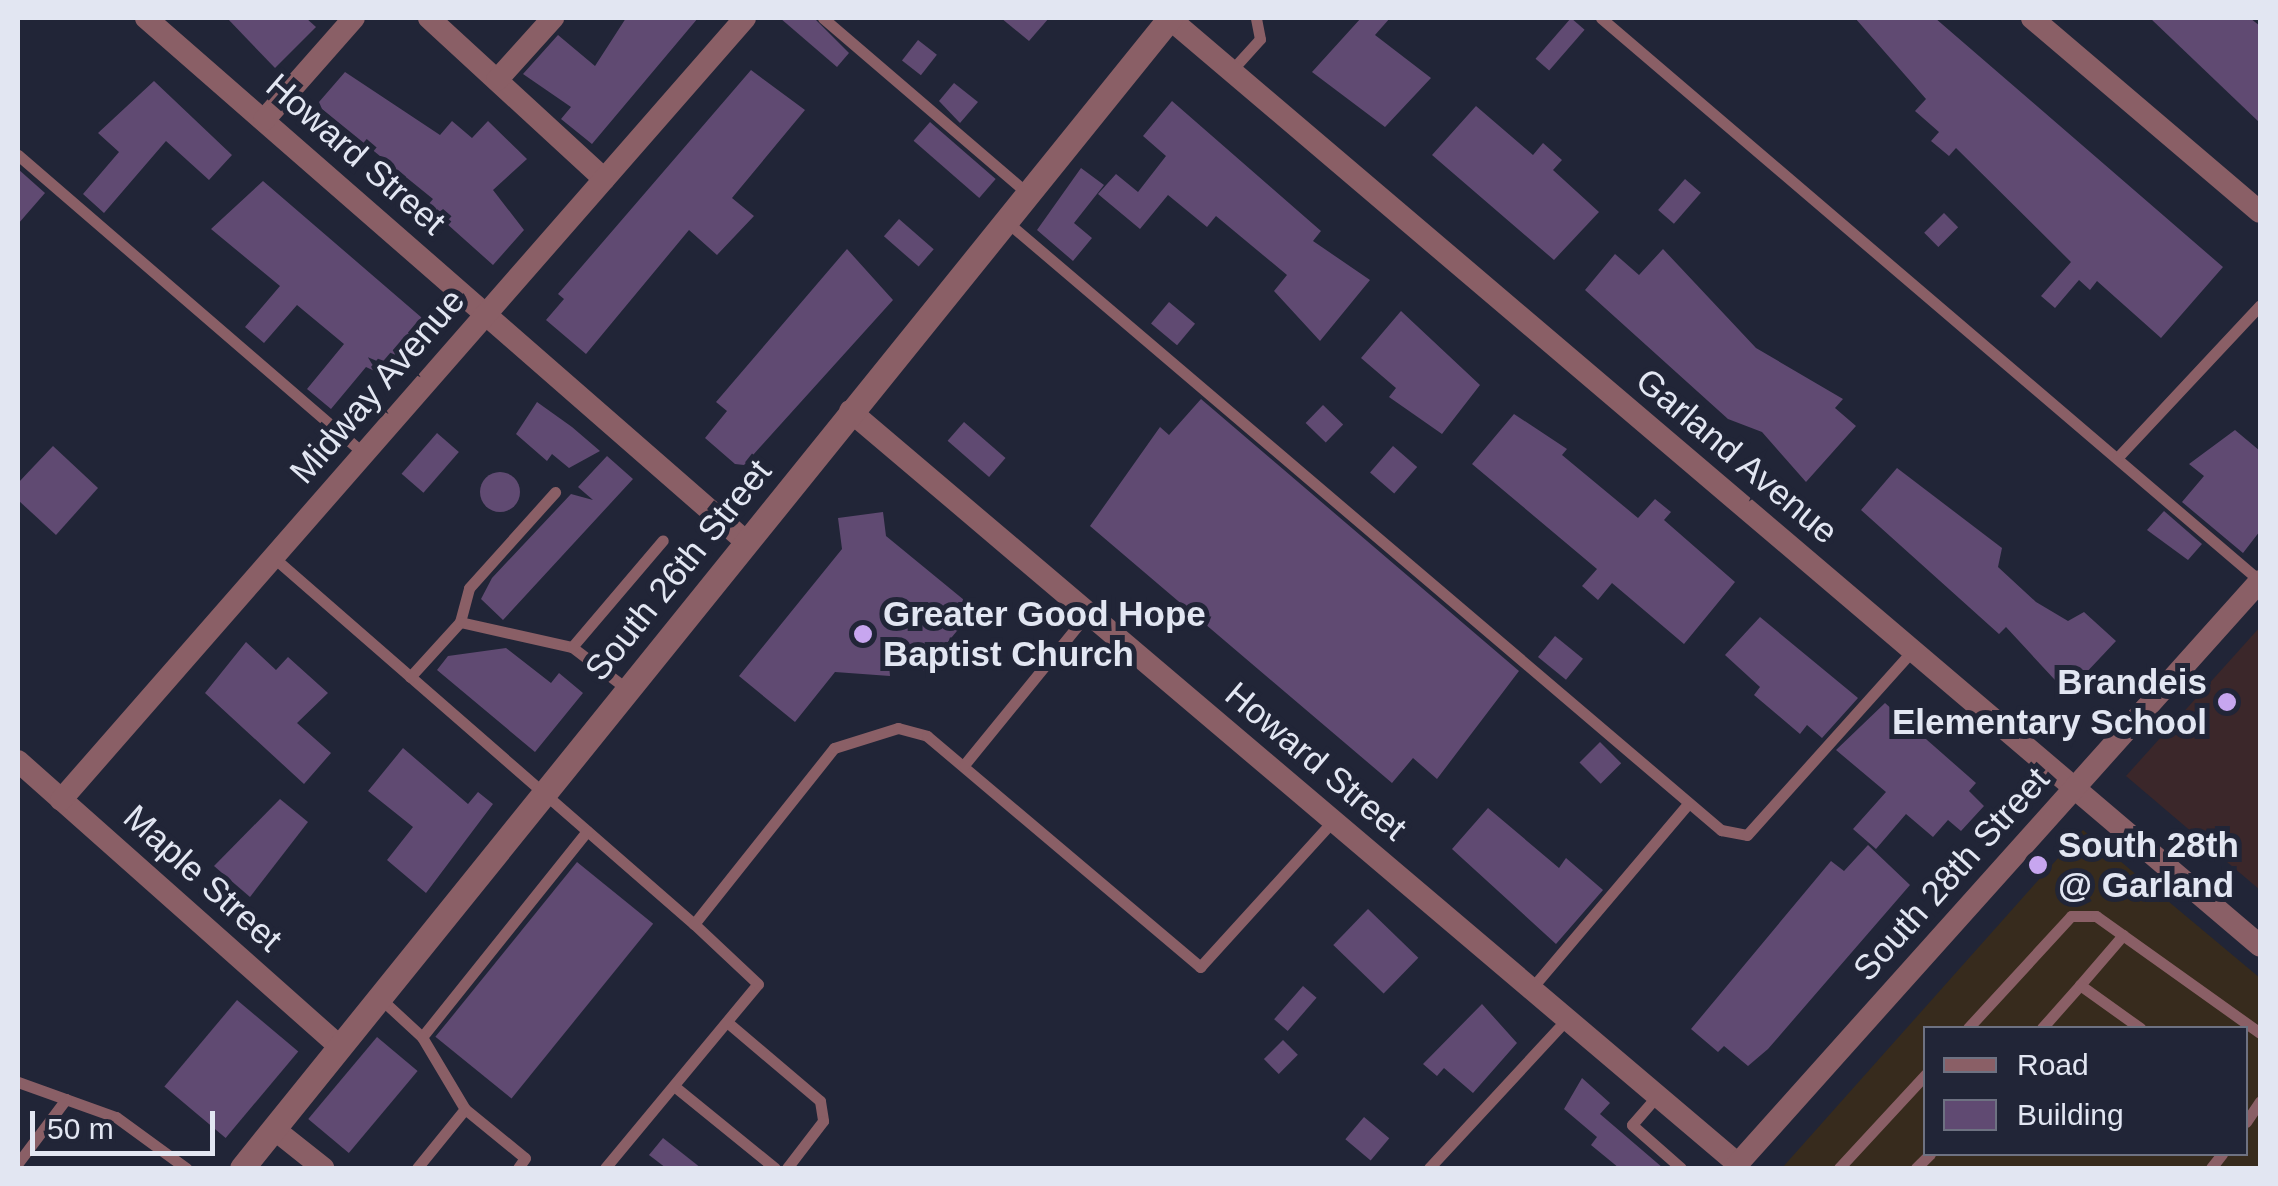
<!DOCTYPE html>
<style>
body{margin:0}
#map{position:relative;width:2278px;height:1186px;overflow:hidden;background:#212537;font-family:Arial,sans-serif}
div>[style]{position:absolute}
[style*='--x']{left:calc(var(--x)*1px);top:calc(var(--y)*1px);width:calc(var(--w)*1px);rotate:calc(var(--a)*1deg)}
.education>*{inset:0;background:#3b272a}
.medical>*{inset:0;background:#372b1d}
.building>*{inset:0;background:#604a72;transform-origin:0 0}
.round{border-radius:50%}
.service>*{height:11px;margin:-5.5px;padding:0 5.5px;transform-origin:5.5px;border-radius:5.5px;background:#8a5f66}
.minor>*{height:22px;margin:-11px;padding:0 11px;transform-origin:11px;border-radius:11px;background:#8a5f66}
.tertiary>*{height:25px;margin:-12.5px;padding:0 12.5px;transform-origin:12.5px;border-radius:12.5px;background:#8a5f66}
.dots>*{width:28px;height:28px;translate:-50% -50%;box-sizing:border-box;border:5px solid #212537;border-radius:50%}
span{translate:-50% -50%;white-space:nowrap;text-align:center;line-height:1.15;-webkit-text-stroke:10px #212537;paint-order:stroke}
.street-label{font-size:35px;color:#e2e6f2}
.poi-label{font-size:35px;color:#e2e6f2;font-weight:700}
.left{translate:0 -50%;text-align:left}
.right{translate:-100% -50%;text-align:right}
.frame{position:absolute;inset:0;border:20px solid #e2e6f2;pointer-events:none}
.legend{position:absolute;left:1923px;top:1026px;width:325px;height:130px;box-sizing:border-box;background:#212537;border:2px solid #6e7282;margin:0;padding:12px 18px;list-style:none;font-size:30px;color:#e2e6f2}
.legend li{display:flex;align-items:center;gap:20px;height:50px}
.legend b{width:50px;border:2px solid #6e7282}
.scale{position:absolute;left:30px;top:1111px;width:185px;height:45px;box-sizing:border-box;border:5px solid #e2e6f2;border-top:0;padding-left:12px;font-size:30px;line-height:35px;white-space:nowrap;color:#e2e6f2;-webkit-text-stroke:8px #212537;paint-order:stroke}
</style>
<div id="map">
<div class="education">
<i style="clip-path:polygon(2260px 627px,2260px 890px,2126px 776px)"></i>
</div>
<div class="medical">
<i style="clip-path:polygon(evenodd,2083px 830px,2260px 978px,2260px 1168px,1782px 1168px,2083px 830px,1926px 1028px,2246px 1028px,2246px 1154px,1926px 1154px,1926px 1028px)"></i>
</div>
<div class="building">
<i style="clip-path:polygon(227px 18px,306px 18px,316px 27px,275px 68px)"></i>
<i style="clip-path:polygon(626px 18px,698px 18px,592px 144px,561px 119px,571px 107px,523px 74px,558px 35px,595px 66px)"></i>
<i style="clip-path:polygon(780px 18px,814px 18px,849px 53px,837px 67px)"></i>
<i style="clip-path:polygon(1001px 18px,1049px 18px,1029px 41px)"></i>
<i style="clip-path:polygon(1361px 18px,1390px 18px,1375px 35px,1431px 78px,1385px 127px,1312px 72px)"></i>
<i style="left:1571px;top:18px;width:18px;height:54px;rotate:41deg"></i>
<i style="clip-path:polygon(1855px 18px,1935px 18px,2223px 267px,2161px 338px,2097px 281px,2090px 290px,2079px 280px,2055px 308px,2041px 296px,2071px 262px,1956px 148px,1949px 156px,1931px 141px,1939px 132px,1915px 111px,1926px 99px)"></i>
<i style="clip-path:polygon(2150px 18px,2250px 18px,2260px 26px,2260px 123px)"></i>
<i style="left:918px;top:40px;width:24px;height:26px;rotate:38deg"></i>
<i style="clip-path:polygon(751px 70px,805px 110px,732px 198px,754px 216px,717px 255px,689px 230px,586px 354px,546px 320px,564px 299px,558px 294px)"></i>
<i style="clip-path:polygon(345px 72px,440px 135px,452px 121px,472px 138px,488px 121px,527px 159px,493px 190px,524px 230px,493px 265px,427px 206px,433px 199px,322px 109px,319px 102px)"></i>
<i style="clip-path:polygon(154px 81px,232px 155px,209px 180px,166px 141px,104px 213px,83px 194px,119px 152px,98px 133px)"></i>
<i style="clip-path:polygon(954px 83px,978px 102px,960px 123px,939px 101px)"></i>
<i style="clip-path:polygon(1172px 101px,1321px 231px,1313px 241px,1370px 280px,1320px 341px,1274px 291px,1287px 275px,1216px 216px,1207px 227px,1168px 195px,1140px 229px,1098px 194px,1116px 174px,1138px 192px,1166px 156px,1143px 136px)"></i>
<i style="clip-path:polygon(1476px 106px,1533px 155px,1543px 143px,1562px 160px,1553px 170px,1599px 212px,1554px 260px,1432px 155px)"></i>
<i style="left:930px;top:122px;width:87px;height:25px;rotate:41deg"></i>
<i style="clip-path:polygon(1081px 168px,1104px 185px,1074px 223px,1092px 238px,1073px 261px,1037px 230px)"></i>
<i style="clip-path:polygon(18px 169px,45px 193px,18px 224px)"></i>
<i style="left:1685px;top:179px;width:21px;height:41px;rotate:41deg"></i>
<i style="clip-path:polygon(263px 181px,436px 330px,393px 380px,366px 367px,331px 409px,307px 389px,344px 344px,297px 305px,264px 343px,245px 327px,280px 286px,211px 229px)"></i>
<i style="left:1944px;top:213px;width:20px;height:28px;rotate:45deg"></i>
<i style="left:899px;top:219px;width:46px;height:23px;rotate:41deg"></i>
<i style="clip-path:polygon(847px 249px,893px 300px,744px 465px,735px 464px,705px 438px,727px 411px,716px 402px)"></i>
<i style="clip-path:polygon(1663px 249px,1756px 348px,1843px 399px,1835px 408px,1856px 426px,1806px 482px,1762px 432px,1728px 419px,1585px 290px,1615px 254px,1639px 275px)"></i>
<i style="left:1169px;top:302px;width:34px;height:28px;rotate:40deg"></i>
<i style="clip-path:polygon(1401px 311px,1480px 385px,1442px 434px,1389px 397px,1396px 388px,1361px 358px)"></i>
<i style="clip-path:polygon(1201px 399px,1519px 671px,1437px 779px,1413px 758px,1392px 783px,1090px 526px,1160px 427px,1169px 435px)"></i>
<i style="clip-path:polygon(537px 402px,572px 427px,600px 451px,569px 468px,552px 454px,547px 461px,516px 434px)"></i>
<i style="left:1323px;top:405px;width:28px;height:25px;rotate:44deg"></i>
<i style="clip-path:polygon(1514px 414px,1567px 449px,1562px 455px,1638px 518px,1655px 499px,1671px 512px,1664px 520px,1735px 582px,1684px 644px,1612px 583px,1598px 600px,1582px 586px,1597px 569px,1472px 464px)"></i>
<i style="left:964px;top:422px;width:55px;height:25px;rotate:41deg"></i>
<i style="clip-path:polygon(2235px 430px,2260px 451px,2260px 531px,2243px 553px,2182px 502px,2204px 476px,2189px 464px)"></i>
<i style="left:437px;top:433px;width:29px;height:54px;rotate:41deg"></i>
<i style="clip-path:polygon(53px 446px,98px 488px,56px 535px,18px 500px,18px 483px)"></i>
<i style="left:1393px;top:446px;width:32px;height:35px;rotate:41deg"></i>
<i style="clip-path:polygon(607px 456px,633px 479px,503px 620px,481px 599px,492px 578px,571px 494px,593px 500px,578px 487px)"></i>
<i style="clip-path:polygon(1897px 468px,2002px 548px,1998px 567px,2036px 602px,2068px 621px,2084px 612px,2116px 641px,2067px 693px,2006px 627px,1999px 634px,1861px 510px)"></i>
<i class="round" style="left:480px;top:472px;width:40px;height:40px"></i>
<i style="clip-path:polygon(2164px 511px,2202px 544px,2188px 560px,2147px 530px)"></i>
<i style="clip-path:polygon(883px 512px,886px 536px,975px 609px,924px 671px,887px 642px,890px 676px,835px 672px,795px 722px,739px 676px,842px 549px,838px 518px)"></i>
<i style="clip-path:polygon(1760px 617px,1858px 698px,1822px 738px,1807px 725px,1800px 734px,1754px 695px,1760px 687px,1725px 655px)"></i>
<i style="left:1555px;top:636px;width:36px;height:27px;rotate:39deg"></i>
<i style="clip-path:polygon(246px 642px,276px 670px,288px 657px,328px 693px,297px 723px,331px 753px,304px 784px,205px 693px)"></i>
<i style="clip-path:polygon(506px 648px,551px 683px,559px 673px,583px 693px,535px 752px,437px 670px,448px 656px)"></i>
<i style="clip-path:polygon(1885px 703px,1976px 783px,1969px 791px,1984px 806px,1961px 831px,1948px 820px,1933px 837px,1906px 814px,1876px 849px,1853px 829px,1886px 792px,1836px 750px)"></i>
<i style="left:1600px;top:742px;width:30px;height:29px;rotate:45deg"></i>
<i style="clip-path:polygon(403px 748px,468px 804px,478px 792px,493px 804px,426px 893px,387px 860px,413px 827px,368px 791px)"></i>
<i style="clip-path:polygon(280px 799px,308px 822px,250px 897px,214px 866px)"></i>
<i style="clip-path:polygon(1488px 808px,1559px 868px,1566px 858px,1603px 890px,1556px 944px,1452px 849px)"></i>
<i style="clip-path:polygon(1868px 845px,1910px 885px,1768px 1049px,1748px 1066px,1724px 1046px,1718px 1052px,1691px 1029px,1831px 861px,1844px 871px)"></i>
<i style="left:577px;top:862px;width:98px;height:225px;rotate:39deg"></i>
<i style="left:1368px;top:909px;width:70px;height:50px;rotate:44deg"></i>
<i style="left:1303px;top:986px;width:18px;height:44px;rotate:41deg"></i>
<i style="left:237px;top:1000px;width:80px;height:113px;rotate:40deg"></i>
<i style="clip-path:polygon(1482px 1004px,1517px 1043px,1473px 1093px,1444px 1068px,1437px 1076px,1423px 1064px)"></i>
<i style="left:377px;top:1037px;width:53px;height:107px;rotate:40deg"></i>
<i style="left:1283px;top:1040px;width:21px;height:27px;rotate:45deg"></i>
<i style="clip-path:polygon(1582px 1078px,1610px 1103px,1600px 1114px,1663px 1168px,1619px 1168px,1591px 1145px,1597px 1137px,1564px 1109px)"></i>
<i style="left:1364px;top:1117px;width:33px;height:29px;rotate:40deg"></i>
<i style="clip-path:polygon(663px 1138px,701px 1168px,666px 1168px,649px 1155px)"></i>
</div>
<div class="service">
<i style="--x:823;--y:18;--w:269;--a:40.6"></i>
<i style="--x:1601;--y:18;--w:867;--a:40.51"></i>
<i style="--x:1231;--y:71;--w:43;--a:-47.8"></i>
<i style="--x:1260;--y:39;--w:21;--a:-101"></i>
<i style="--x:18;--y:155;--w:457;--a:40.8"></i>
<i style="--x:1007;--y:222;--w:938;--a:40.42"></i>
<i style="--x:1721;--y:830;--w:26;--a:11"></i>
<i style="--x:1747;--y:835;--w:247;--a:-48.1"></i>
<i style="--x:2118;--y:457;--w:208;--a:-46.9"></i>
<i style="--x:273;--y:557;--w:559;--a:41.08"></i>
<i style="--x:694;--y:924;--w:225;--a:-51.5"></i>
<i style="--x:834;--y:748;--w:67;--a:-17.4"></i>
<i style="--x:898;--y:728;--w:30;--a:15"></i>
<i style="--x:927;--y:736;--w:358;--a:40.2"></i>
<i style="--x:1200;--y:967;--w:197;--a:-47.7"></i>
<i style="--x:460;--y:622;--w:35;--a:-75"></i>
<i style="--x:469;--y:588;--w:129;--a:-48.1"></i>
<i style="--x:572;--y:647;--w:69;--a:37.4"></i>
<i style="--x:410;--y:677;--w:74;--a:-47.7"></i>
<i style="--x:460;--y:622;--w:115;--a:12.6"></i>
<i style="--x:572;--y:647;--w:140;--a:-49.6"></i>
<i style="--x:964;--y:765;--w:196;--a:-50.8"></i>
<i style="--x:2080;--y:985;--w:66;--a:-49.3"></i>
<i style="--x:1531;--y:989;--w:243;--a:-49.7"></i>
<i style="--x:381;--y:999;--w:56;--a:42.8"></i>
<i style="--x:422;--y:1037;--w:264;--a:-51.3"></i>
<i style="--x:727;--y:1022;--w:122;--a:40.3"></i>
<i style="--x:820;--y:1101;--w:20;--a:81"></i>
<i style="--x:823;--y:1121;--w:59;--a:127.5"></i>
<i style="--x:1968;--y:1028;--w:152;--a:-47.4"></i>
<i style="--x:2071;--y:916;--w:25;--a:0"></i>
<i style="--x:2096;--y:916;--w:201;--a:35.5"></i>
<i style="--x:2042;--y:1028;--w:57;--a:-48.5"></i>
<i style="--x:2080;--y:985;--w:74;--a:35.6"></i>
<i style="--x:422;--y:1037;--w:84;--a:59.2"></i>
<i style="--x:465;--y:1109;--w:77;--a:39.2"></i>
<i style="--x:525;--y:1158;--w:12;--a:125"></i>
<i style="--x:18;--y:1082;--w:104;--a:19.7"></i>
<i style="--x:116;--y:1117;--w:87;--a:36.1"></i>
<i style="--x:674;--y:1086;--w:130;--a:39.1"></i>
<i style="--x:1657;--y:1096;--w:38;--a:131"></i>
<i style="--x:1632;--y:1125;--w:65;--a:41.3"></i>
<i style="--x:2246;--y:1122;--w:25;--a:-56"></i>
<i style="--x:18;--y:1163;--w:80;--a:-53.1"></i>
<i style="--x:417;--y:1168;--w:76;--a:-50.9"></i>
<i style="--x:605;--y:1168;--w:239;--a:-50.3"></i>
<i style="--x:758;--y:984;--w:88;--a:-136.8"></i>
<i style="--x:1429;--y:1168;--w:202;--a:-47.2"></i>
<i style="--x:1839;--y:1168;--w:128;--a:-47.2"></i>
<i style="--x:1916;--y:1168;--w:20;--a:-45"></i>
<i style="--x:2211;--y:1168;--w:18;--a:-52"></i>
</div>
<div class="minor">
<i style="--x:146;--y:18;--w:795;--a:41.12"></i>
<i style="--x:429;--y:18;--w:238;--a:42.6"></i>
<i style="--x:1169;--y:18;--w:1432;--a:40.38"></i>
<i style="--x:2032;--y:18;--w:299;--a:40.4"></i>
<i style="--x:497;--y:80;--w:84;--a:-47.9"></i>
<i style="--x:264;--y:120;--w:136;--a:-48.6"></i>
<i style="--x:850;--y:411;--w:1164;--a:40.3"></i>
<i style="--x:18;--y:761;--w:432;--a:41.6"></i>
<i style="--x:61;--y:800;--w:1039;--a:-48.82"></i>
<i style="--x:274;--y:1129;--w:63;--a:38.5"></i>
<i style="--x:1734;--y:1168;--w:788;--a:-48.14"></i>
</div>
<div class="tertiary">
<i style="--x:242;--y:1168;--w:1478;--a:-51.1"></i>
</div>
<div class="dots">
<i style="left:863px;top:634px;background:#c7a6ef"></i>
<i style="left:2227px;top:702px;background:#c7a6ef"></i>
<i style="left:2038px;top:865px;background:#c7a6ef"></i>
</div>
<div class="street-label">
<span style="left:356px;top:154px;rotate:41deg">Howard Street</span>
<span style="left:377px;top:386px;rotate:-49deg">Midway Avenue</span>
<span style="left:1737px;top:456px;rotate:40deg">Garland Avenue</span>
<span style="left:678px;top:570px;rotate:-51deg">South 26th Street</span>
<span style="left:1316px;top:761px;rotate:40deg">Howard Street</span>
<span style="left:1951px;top:874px;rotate:-48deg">South 28th Street</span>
<span style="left:203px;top:878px;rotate:42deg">Maple Street</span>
</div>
<div class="poi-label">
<span class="left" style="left:883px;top:634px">Greater Good Hope<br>Baptist Church</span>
<span class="right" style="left:2207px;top:702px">Brandeis<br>Elementary School</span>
<span class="left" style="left:2058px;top:865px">South 28th<br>@ Garland</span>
</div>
<div class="frame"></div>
<ul class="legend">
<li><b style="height:12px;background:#8a5f66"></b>Road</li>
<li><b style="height:28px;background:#604a72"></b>Building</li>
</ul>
<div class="scale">50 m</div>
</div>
